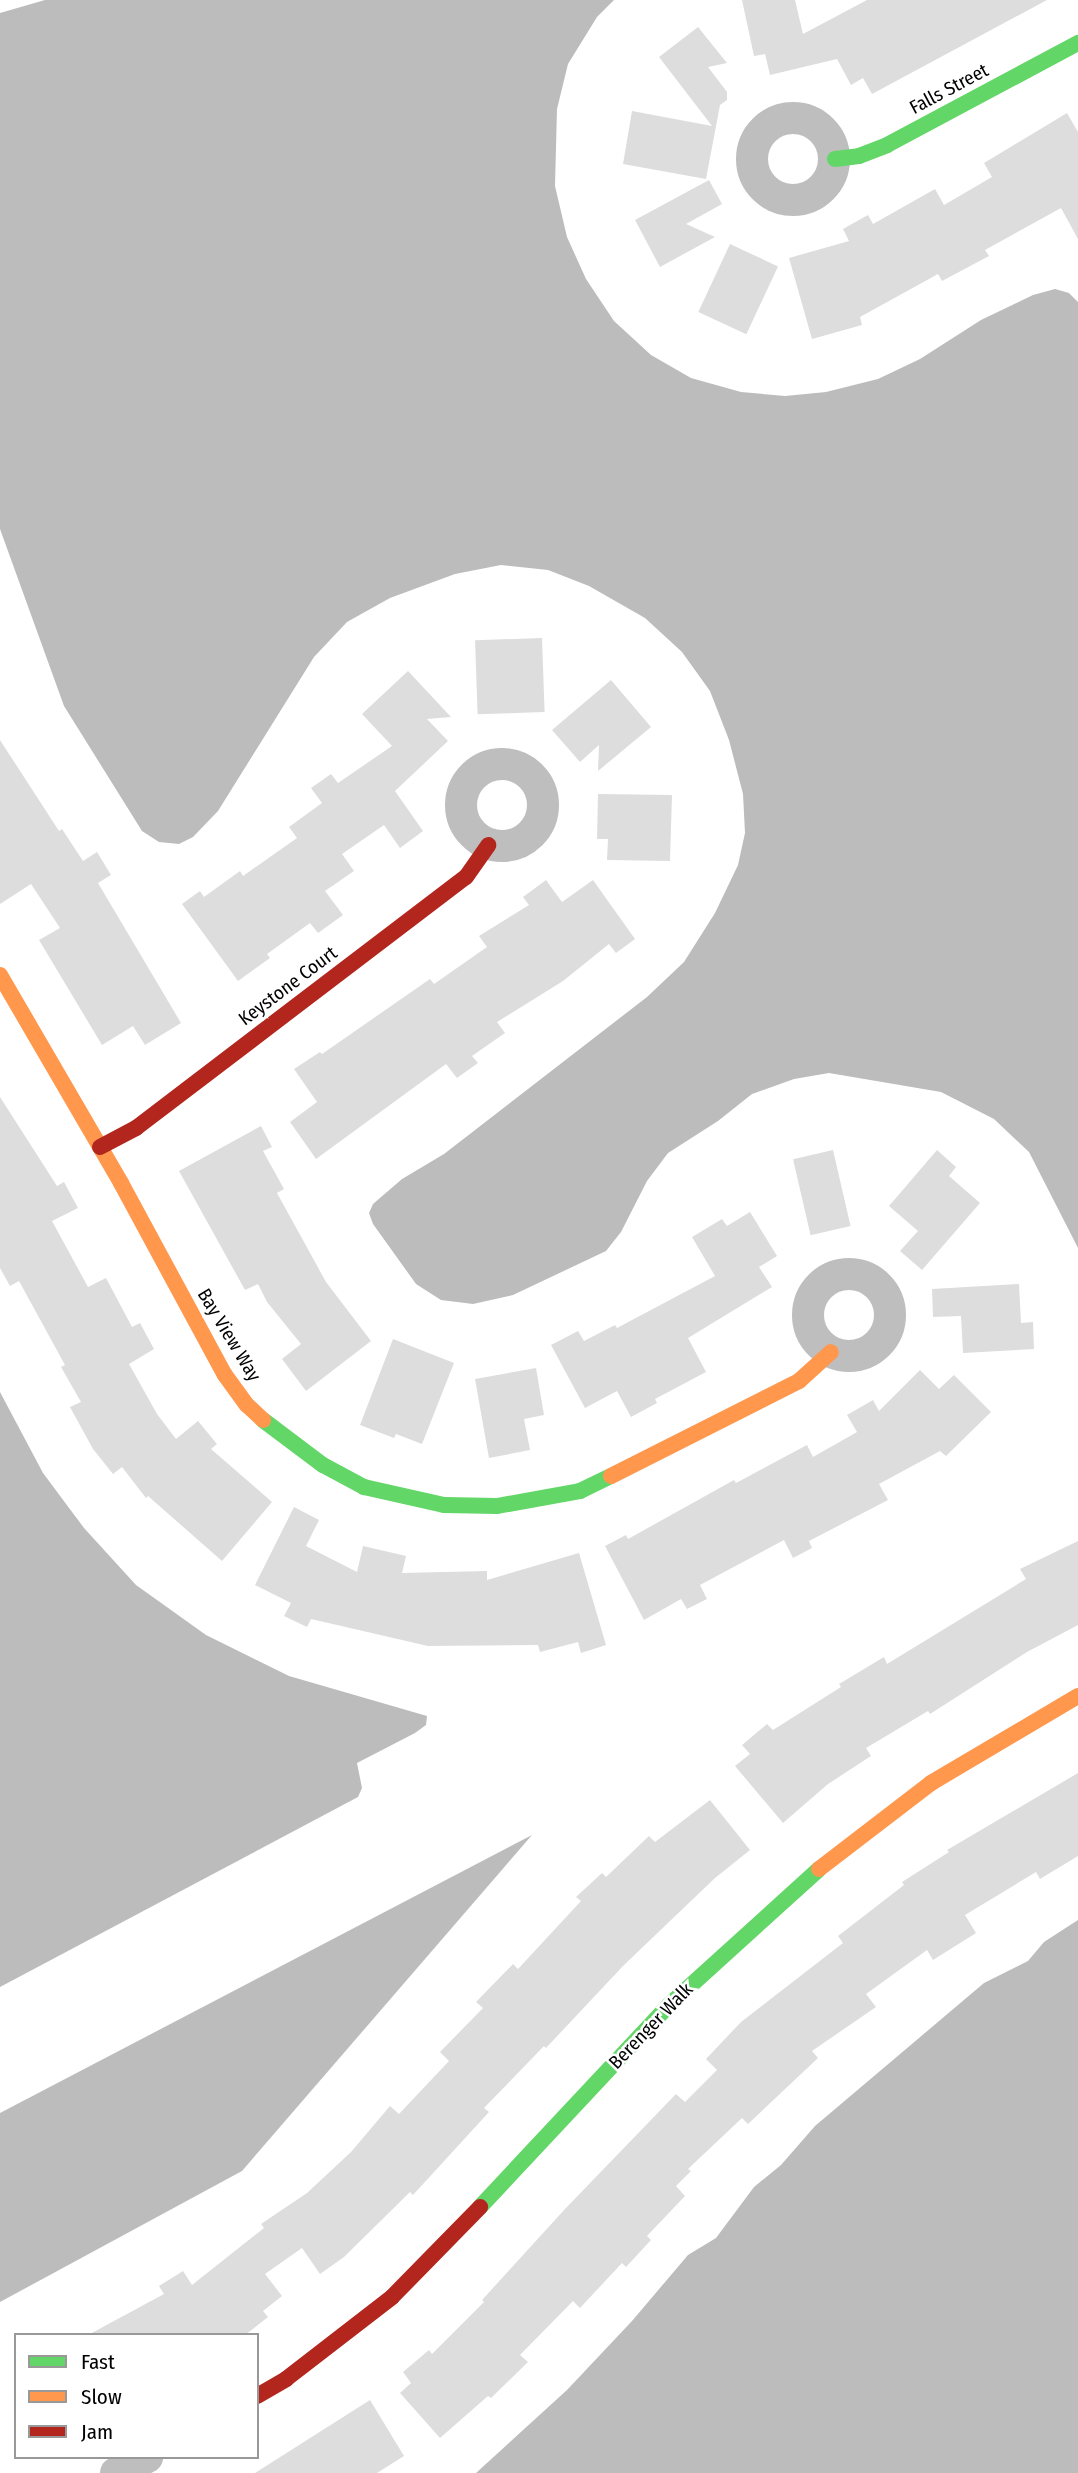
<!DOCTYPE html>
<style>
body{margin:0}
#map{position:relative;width:1078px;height:2473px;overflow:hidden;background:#fff;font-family:"Fira Sans Condensed",sans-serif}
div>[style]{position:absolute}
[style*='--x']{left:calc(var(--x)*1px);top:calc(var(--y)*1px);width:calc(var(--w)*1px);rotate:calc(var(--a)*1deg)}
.water>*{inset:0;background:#bcbcbc}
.building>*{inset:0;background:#ddd;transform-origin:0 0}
.street>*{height:32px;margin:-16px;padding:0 16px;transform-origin:16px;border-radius:16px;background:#bebebe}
.street>.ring{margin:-16px;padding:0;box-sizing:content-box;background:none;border:32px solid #bebebe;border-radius:50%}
.fast>*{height:16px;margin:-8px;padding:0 8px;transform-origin:8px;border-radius:8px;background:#63d668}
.slow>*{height:16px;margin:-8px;padding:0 8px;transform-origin:8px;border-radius:8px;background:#ff974d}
.jam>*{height:16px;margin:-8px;padding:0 8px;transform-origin:8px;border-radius:8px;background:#b3261e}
span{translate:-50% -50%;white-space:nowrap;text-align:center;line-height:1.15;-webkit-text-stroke:5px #fff;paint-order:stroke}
.street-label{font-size:19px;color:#000}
.legend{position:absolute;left:14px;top:2333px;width:245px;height:126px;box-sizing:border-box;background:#fff;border:2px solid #999;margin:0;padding:9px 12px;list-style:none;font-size:21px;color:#000}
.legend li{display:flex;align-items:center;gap:14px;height:35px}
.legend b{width:35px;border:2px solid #999}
</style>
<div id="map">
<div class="water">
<i style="clip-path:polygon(45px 0,614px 0,597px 17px,568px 64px,557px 109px,555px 186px,567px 237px,586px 279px,614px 321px,651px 355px,691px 378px,741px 392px,785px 396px,826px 392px,878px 379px,920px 359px,981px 320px,1033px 295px,1055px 289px,1069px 293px,1078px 302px,1078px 1248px,1029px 1152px,994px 1119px,941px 1092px,829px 1073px,794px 1079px,752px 1094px,718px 1121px,668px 1153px,647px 1181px,621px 1232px,606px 1251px,513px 1295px,473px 1304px,441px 1300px,416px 1284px,373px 1224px,369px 1213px,373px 1204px,402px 1179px,444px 1154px,647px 997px,684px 962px,715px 913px,738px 865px,745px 833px,743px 794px,729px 740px,710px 691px,682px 652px,645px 618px,589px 586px,548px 570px,501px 565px,455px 574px,390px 598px,347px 622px,314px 657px,218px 811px,193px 837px,179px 844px,159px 842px,142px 831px,64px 706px,0 529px,0 13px)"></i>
<i style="clip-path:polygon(0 1392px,43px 1473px,84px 1528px,136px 1585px,206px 1635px,289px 1676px,427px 1716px,426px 1725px,415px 1733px,357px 1763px,362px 1788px,358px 1797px,0 1987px)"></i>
<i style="clip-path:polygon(532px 1835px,242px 2171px,0 2302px,0 2113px)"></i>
<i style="clip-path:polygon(1078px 1920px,1078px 2473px,476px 2473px,567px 2390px,632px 2321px,688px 2255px,716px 2238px,754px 2187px,781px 2165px,815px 2126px,984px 1983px,1028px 1961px,1044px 1942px)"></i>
</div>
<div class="building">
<i style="clip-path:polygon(742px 0,795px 0,803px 34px,867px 0,1047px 0,872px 94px,863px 78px,851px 85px,837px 59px,770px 75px,765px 54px,754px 56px)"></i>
<i style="clip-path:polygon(698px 27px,727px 63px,708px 67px,727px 92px,727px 100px,720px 105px,706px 179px,623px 164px,632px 111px,712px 126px,659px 57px)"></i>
<i style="clip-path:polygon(1067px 113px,1078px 132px,1078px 239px,1061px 208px,985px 250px,989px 256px,942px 281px,938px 274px,860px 317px,862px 325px,812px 339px,789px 258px,849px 241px,843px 229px,868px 215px,873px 224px,935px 189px,944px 205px,992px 177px,984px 163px)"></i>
<i style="clip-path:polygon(709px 180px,722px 204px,686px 224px,715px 237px,660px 267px,635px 220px)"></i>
<i style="left:730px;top:244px;width:53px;height:75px;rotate:25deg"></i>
<i style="left:542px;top:638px;width:74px;height:67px;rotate:88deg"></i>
<i style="clip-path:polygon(408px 671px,451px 717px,427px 719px,448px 741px,395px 791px,423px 831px,400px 848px,384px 825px,342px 854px,354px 871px,325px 891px,343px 915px,318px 933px,310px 923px,267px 954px,270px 958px,238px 981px,182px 904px,200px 891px,204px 897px,240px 871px,243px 876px,297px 838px,289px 827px,322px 803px,311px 788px,331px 774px,338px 783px,392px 746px,362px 714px)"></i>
<i style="clip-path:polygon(611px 680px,651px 727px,598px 771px,599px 745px,580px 762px,552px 730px)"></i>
<i style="clip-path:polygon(0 740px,59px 831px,62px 829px,83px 861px,97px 852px,111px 875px,98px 883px,181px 1023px,145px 1045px,133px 1026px,102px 1045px,39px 940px,60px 928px,31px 884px,0 904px)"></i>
<i style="clip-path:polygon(598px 794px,672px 795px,670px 861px,607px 860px,608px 839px,597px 839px)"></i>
<i style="clip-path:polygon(546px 880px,562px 902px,593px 880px,635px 939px,616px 953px,609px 944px,563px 981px,497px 1022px,505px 1033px,472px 1056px,478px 1063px,457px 1078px,446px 1064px,316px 1159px,290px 1122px,317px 1102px,294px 1069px,320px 1052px,322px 1054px,430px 979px,434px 984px,487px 947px,479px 936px,529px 905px,523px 897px)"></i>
<i style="clip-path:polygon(0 1097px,57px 1186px,64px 1182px,78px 1208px,52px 1221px,88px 1287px,106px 1278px,132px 1327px,140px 1323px,154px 1349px,129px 1364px,157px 1414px,176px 1439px,198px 1421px,217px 1444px,211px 1449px,272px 1502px,222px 1561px,148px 1496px,146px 1498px,122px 1467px,113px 1474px,93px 1449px,70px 1407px,81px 1402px,61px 1367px,65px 1365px,19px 1281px,10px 1286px,0 1268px)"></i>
<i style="clip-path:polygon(261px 1126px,272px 1147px,263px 1151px,284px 1189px,277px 1193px,326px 1282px,371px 1341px,306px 1391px,282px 1359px,301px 1344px,267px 1302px,258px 1284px,245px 1290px,179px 1171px)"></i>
<i style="left:833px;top:1150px;width:78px;height:41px;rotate:77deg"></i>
<i style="clip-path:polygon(937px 1150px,956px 1167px,949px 1176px,980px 1203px,922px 1270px,900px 1251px,918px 1231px,889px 1206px)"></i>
<i style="clip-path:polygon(750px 1212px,777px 1256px,759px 1267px,772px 1287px,688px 1338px,706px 1372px,655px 1399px,657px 1403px,631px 1417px,617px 1391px,585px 1408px,551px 1345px,578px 1331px,584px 1341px,615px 1325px,617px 1328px,715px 1276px,692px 1237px,722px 1219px,727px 1226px)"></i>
<i style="clip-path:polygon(1019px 1284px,1021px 1323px,1033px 1322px,1034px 1349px,963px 1353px,961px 1316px,933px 1317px,932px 1289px)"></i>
<i style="clip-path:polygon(393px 1339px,454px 1363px,422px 1444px,396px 1434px,394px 1438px,360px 1425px)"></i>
<i style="clip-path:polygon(536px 1368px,544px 1415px,524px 1419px,530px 1450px,489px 1458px,475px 1379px)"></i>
<i style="clip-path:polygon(920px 1370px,939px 1389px,954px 1375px,991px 1412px,946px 1456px,940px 1451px,879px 1484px,888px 1500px,809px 1541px,812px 1548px,793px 1558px,784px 1540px,700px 1585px,707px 1599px,687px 1609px,681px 1599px,644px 1620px,605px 1546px,626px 1535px,628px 1539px,734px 1480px,736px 1483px,807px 1445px,813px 1457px,857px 1432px,847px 1415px,873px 1400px,879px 1411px)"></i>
<i style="clip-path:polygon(294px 1507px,319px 1520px,306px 1546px,357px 1572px,363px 1546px,406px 1556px,402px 1573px,487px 1571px,487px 1580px,579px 1553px,606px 1645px,581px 1653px,578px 1642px,540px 1652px,538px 1645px,428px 1646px,311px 1619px,307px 1627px,284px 1616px,291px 1603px,255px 1585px)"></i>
<i style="clip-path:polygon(1078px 1541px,1078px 1625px,1027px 1652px,930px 1714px,928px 1711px,866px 1748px,871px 1756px,828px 1784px,783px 1823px,735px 1766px,750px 1754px,742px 1745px,767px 1724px,773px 1730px,841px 1687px,839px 1684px,884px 1657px,887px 1664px,1026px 1579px,1020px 1569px)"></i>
<i style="clip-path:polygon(1078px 1773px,1078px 1856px,1040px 1879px,1036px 1872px,965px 1915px,976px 1933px,933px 1960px,927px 1950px,866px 1994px,876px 2007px,812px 2051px,818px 2058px,748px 2124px,742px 2118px,688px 2169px,691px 2171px,676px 2186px,685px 2196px,647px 2236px,651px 2240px,626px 2267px,622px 2263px,580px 2308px,573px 2301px,520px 2355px,528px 2362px,491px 2398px,488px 2396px,440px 2438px,400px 2393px,411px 2383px,403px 2372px,429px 2350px,432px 2354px,484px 2302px,482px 2300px,565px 2209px,676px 2094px,685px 2102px,717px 2070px,706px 2059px,741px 2022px,843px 1943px,838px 1936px,904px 1885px,902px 1882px,949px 1852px,947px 1850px)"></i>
<i style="clip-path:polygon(710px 1800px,750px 1850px,715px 1878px,623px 1966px,546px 2048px,544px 2046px,484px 2108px,489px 2112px,413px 2195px,410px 2192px,344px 2257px,320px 2274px,302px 2248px,265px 2274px,282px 2296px,263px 2311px,268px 2317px,245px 2335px,88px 2335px,164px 2294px,159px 2286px,183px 2271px,192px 2285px,264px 2228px,261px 2224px,307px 2193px,351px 2152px,390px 2106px,399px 2114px,449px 2061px,440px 2052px,483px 2008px,476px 2002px,513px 1964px,518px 1969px,581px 1901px,576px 1897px,602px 1873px,606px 1877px,649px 1836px,655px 1842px)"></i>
<i style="clip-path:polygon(370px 2400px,404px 2456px,377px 2473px,255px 2473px)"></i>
</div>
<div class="street">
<i class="ring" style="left:752px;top:118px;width:50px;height:50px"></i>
<i class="ring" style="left:461px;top:764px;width:50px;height:50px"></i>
<i class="ring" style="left:808px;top:1274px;width:50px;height:50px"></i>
<i style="--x:116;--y:2473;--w:35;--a:-27"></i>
</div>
<div class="fast">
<i style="--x:835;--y:159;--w:24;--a:-7"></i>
<i style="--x:859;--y:156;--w:30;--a:-21"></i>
<i style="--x:887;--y:145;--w:217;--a:-28.1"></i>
<i style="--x:263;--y:1420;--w:75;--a:36.9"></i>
<i style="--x:323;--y:1465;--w:47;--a:28.2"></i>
<i style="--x:364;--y:1487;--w:82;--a:12.7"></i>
<i style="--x:444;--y:1505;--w:53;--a:1.1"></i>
<i style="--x:497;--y:1506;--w:84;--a:-10.2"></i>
<i style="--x:580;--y:1491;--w:34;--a:-26"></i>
<i style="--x:480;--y:2207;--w:275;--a:-46.9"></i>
<i style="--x:668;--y:2006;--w:204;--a:-42.2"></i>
</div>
<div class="slow">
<i style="--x:0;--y:975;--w:241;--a:59.8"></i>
<i style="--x:121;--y:1183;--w:218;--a:61.6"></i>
<i style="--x:225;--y:1375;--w:37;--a:54"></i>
<i style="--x:247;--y:1405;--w:22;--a:43"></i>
<i style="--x:611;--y:1476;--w:211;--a:-26.8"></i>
<i style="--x:799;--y:1381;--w:43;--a:-42.2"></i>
<i style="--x:819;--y:1869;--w:141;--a:-37.5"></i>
<i style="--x:931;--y:1783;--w:171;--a:-30.6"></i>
</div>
<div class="jam">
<i style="--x:100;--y:1147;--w:41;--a:-27.8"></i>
<i style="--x:136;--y:1128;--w:415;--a:-37.3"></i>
<i style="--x:466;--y:877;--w:39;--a:-55"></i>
<i style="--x:257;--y:2396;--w:34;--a:-30"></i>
<i style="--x:286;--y:2379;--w:134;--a:-37.7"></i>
<i style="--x:392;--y:2297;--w:126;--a:-45.6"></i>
</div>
<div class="street-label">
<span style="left:949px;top:89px;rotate:-28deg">Falls Street</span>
<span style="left:288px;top:986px;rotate:-37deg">Keystone Court</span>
<span style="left:229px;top:1335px;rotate:59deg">Bay View Way</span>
<span style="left:651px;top:2026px;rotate:-46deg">Berenger Walk</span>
</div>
<ul class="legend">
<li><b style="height:9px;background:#63d668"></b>Fast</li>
<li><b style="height:9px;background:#ff974d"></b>Slow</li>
<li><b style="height:9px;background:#b3261e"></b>Jam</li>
</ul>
</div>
